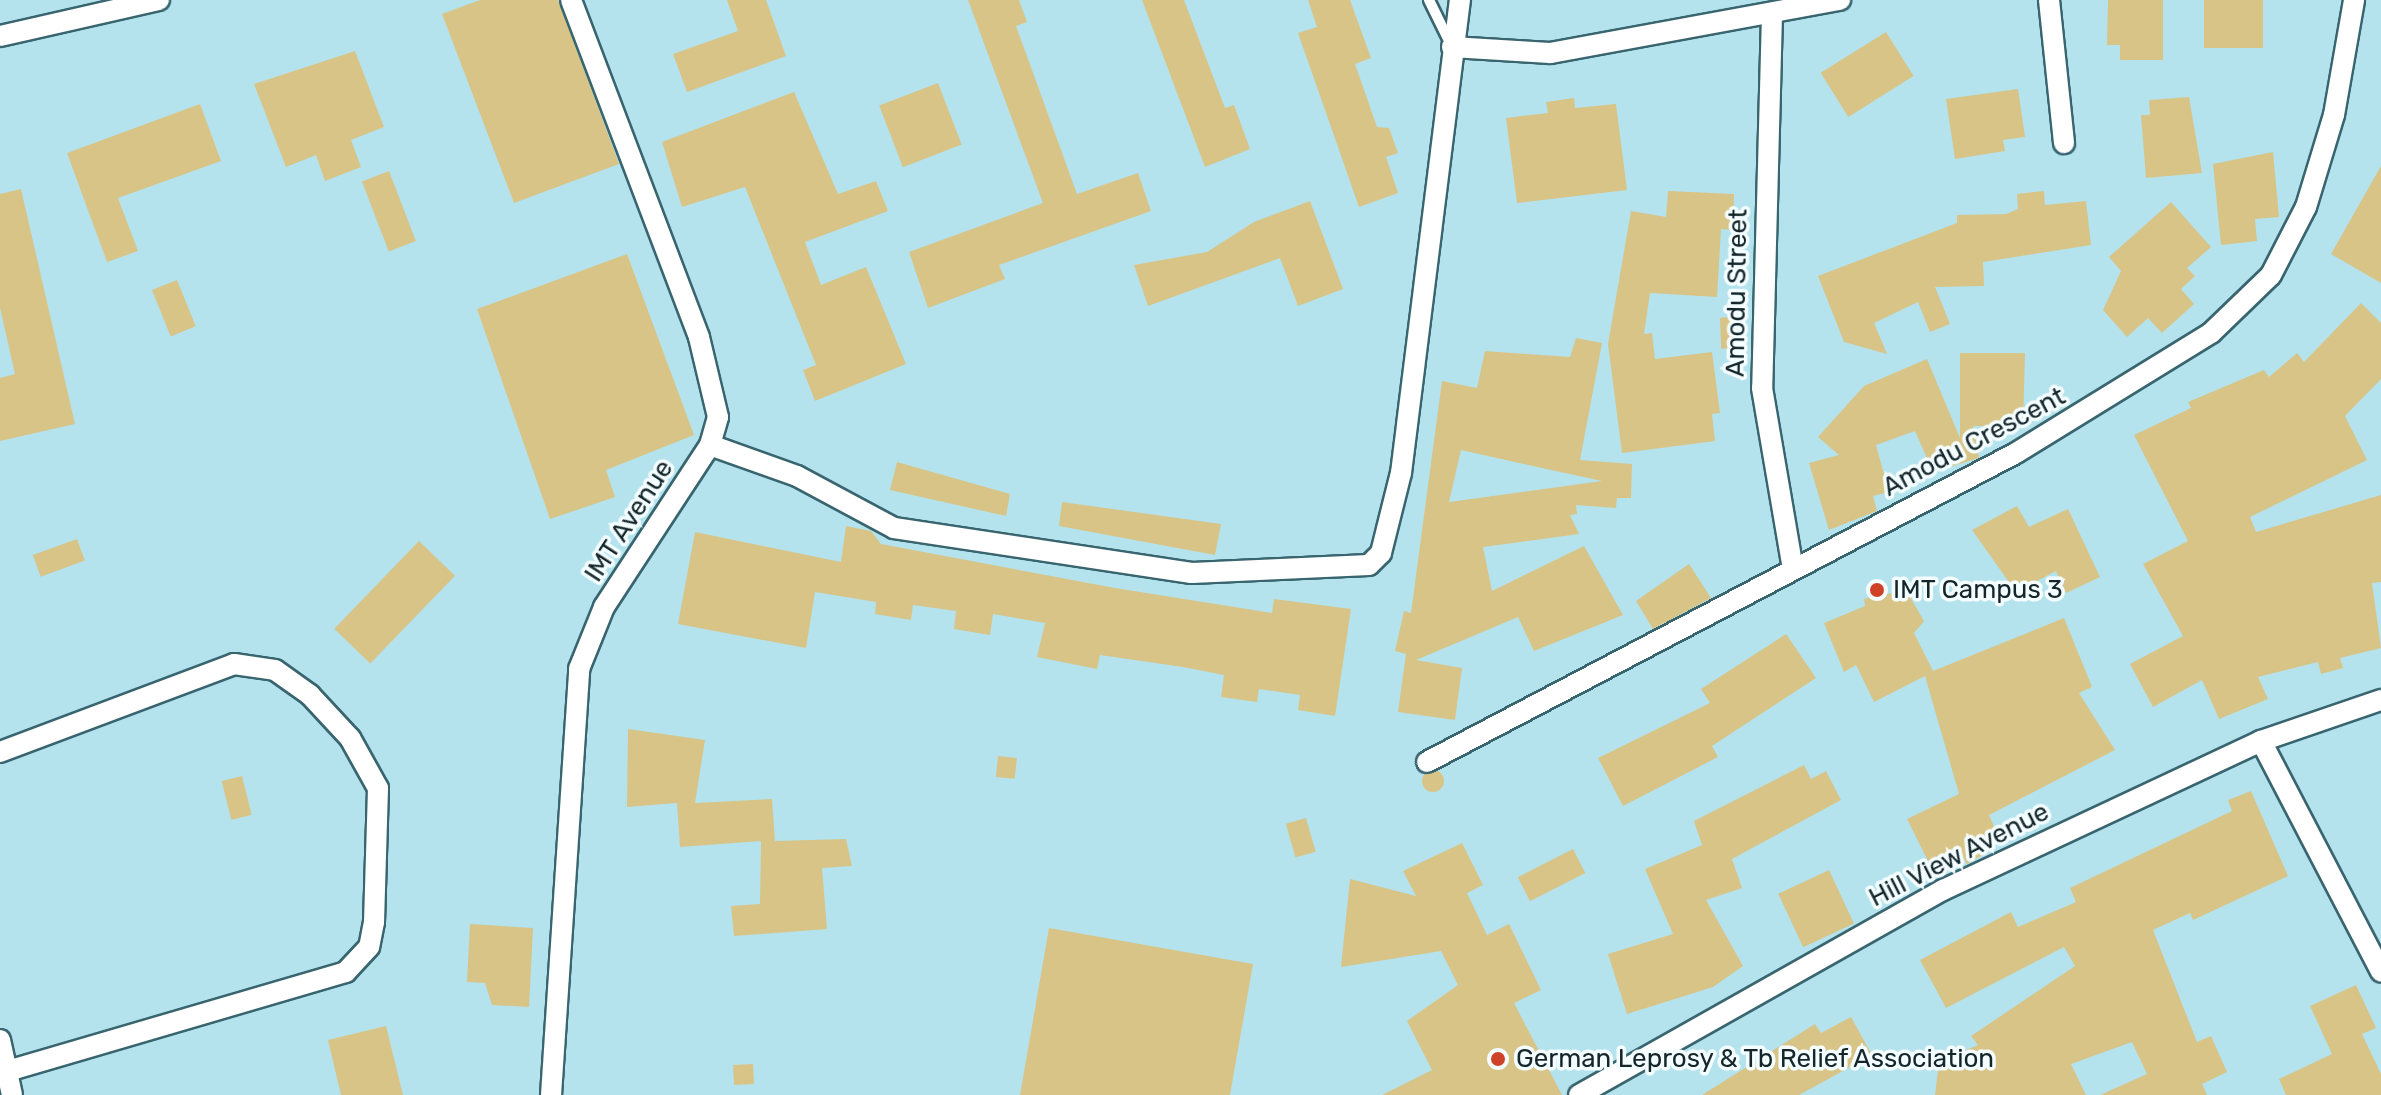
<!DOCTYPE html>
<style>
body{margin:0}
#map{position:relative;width:2381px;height:1095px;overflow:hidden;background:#b4e3ee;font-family:Rubik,sans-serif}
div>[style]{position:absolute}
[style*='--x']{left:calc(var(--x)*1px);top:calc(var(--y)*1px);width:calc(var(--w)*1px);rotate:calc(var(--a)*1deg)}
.building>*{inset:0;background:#d8c486;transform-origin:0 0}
.round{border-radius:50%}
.roads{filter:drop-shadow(2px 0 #39656f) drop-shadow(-2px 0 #39656f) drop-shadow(0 2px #39656f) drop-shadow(0 -2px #39656f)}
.service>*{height:10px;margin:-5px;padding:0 5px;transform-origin:5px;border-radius:5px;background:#fff}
.minor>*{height:20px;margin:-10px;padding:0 10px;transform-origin:10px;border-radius:10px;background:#fff}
.dots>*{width:22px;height:22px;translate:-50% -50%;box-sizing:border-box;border:4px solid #f4fdff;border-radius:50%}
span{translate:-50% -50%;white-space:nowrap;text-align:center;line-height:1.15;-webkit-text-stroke:7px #f4fdff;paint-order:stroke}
.street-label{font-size:26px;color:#14262a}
.poi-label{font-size:26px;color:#14262a}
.left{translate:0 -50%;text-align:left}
</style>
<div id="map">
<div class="building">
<i style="clip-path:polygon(480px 0,558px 0,619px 164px,514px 203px,442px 14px)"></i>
<i style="clip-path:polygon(727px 0,766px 0,786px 56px,687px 92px,673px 54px,738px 31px)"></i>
<i style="clip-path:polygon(968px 0,1019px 0,1027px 22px,1016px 26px,1077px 194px,1138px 173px,1151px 211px,999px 265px,1005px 279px,928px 308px,909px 252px,1043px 203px)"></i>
<i style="clip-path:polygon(1142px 0,1184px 0,1225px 108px,1234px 105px,1250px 149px,1205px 167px)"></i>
<i style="clip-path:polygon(1308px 0,1350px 0,1371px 58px,1355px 64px,1377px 127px,1389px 128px,1398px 153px,1386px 157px,1398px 193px,1359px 207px,1298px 33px,1317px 27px)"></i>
<i style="clip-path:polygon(2108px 0,2163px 0,2163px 60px,2120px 60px,2120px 45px,2107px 45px)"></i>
<i style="left:2204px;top:0;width:59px;height:48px"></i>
<i style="left:1886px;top:32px;width:52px;height:77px;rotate:58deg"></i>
<i style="clip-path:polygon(355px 51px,384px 127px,351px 140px,361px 167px,325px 181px,316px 155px,286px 167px,254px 84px)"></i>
<i style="left:938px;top:83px;width:66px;height:63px;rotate:69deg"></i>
<i style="clip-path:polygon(2018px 89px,2025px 137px,2003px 140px,2005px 151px,1955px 159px,1946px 99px)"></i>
<i style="clip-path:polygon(794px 92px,838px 194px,876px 181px,888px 211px,805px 242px,821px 285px,866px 267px,906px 364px,815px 401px,803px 370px,816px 365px,745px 187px,682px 207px,662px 142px)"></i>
<i style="clip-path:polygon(2189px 97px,2202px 173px,2146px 178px,2141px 115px,2150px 115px,2149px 100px)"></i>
<i style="clip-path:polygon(1574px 98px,1575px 108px,1616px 104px,1627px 190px,1517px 203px,1506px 118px,1548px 113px,1546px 102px)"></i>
<i style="clip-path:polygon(200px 104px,221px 161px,118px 198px,138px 251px,107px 262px,67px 153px)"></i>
<i style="clip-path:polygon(2273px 152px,2279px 217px,2255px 219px,2257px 241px,2221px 245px,2213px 164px)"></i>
<i style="clip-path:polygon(2381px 166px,2381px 283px,2331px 254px)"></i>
<i style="left:389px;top:171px;width:75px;height:29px;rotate:69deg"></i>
<i style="clip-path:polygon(21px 189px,75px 424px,0 441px,0 378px,15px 374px,0 308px,0 194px)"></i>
<i style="clip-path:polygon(1668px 191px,1734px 194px,1733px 230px,1721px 229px,1717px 297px,1650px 293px,1644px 334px,1652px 333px,1655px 359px,1712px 352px,1720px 413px,1712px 414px,1715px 441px,1622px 453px,1608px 344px,1631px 211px,1666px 217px)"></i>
<i style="clip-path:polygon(2044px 191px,2045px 205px,2086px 201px,2091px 245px,1983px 262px,1984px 286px,1935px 287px,1950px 324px,1930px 332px,1918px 302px,1874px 323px,1887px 354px,1844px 342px,1818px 276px,1957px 223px,1957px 215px,2006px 214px,2018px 209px,2017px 194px)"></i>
<i style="clip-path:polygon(1310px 201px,1343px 289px,1298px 306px,1280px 258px,1148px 306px,1134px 265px,1207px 252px,1254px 222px)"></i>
<i style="clip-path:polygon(2171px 202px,2211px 247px,2187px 268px,2195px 276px,2181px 289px,2194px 304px,2162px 333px,2148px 318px,2127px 337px,2103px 310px,2121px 271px,2109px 257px)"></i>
<i style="clip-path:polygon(627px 254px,694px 435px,606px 470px,615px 497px,550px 519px,477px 309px)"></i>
<i style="left:177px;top:280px;width:50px;height:27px;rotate:68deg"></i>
<i style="clip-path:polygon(2361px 303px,2381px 323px,2381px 379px,2345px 416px,2367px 460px,2250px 517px,2256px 532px,2381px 495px,2381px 582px,2372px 583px,2381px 648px,2340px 658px,2343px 668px,2321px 674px,2318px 662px,2258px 677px,2268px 699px,2219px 719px,2202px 680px,2153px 707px,2130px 664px,2183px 636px,2143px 564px,2188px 541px,2134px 435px,2191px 408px,2188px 402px,2264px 370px,2269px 377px,2297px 353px,2304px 362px)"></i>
<i style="left:1742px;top:317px;width:31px;height:22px;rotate:88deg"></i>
<i style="clip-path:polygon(evenodd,1576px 338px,1602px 343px,1580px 460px,1632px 464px,1631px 498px,1617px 498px,1616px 508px,1576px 505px,1577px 514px,1570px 515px,1579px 534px,1483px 547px,1492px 591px,1584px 546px,1623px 615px,1534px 651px,1518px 617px,1416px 660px,1462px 668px,1455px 720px,1398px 712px,1406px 654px,1395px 651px,1404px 611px,1411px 613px,1442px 381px,1477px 388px,1485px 351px,1570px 357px,1576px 338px,1461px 450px,1551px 470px,1602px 481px,1449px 502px,1461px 450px)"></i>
<i style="clip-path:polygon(1960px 353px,2025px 353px,2023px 427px,1973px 426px,1979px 458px,1933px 472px,1915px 431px,1876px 445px,1889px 492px,1873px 496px,1877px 511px,1829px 530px,1809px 463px,1839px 455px,1818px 437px,1864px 386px,1927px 359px,1960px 438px)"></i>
<i style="clip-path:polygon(897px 462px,1010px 494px,1006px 516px,890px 490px)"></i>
<i style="clip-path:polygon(1062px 502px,1221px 524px,1215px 555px,1059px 526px)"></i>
<i style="clip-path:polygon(2017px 506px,2029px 527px,2068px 509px,2100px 577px,2066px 593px,2056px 571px,2016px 592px,1972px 530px)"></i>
<i style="clip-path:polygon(846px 526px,871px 531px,881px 544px,1115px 588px,1272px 613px,1274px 599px,1351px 609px,1335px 716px,1298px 710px,1300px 695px,1259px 689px,1257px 702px,1221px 697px,1224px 675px,1183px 667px,1100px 655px,1097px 669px,1037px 657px,1045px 623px,993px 614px,990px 635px,954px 629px,956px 611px,913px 605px,911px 620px,875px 614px,876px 602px,815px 592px,806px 648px,678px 624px,695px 532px,841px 562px)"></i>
<i style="left:77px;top:539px;width:23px;height:47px;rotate:70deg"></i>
<i style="left:419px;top:541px;width:50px;height:122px;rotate:44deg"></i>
<i style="clip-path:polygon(1689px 564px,1711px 598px,1653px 629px,1636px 601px)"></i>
<i style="clip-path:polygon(1906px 590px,1924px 621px,1914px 633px,1933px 671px,2064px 618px,2092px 687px,2079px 693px,2115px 750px,1989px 815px,1995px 829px,1985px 834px,1993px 849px,1967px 864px,1957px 847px,1928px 861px,1907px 819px,1959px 794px,1925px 676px,1874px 702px,1856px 665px,1844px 672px,1824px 623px,1865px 606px,1864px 599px)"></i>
<i style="clip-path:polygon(1786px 634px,1816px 678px,1712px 746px,1718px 757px,1623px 806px,1598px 758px,1710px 703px,1701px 689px)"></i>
<i style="clip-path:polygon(628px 729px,705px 740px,695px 803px,772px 799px,775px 841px,846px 839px,852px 866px,822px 868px,827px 929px,734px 936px,731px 906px,760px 904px,761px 841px,680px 847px,677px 803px,627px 807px)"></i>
<i style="left:998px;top:756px;width:19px;height:21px;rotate:6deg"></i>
<i style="clip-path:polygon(1804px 765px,1811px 779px,1826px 771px,1841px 800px,1732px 859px,1742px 888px,1706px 900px,1743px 966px,1713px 987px,1627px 1014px,1608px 954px,1673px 934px,1645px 869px,1702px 845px,1694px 821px)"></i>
<i class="round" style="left:1422px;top:770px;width:22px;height:22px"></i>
<i style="left:242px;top:776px;width:40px;height:21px;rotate:76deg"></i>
<i style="clip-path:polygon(2251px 791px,2288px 876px,2193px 920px,2190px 913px,2153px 930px,2197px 1042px,2211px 1036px,2227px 1072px,2202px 1084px,2207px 1095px,2100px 1095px,2147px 1074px,2132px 1042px,2071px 1064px,2086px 1095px,1935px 1095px,1939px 1062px,1978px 1045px,1971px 1036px,2075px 966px,2064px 947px,1946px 1008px,1920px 960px,2011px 912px,2018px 927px,2076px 902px,2070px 888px,2232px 811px,2228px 800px)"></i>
<i style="left:1306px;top:818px;width:35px;height:21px;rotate:74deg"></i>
<i style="clip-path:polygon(1462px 843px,1483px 885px,1467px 893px,1487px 935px,1509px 924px,1541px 990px,1514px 1003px,1562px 1095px,1382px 1095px,1432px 1070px,1407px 1021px,1458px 985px,1441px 951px,1341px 967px,1350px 879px,1416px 896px,1403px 871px)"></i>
<i style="left:1573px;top:849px;width:27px;height:62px;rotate:63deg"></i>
<i style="left:1829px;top:870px;width:59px;height:56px;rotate:65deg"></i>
<i style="clip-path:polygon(470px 924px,533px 928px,529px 1007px,492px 1005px,485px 983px,467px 982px)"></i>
<i style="clip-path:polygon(1049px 928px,1253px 964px,1230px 1095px,1020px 1095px)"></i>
<i style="clip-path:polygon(2356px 985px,2376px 1028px,2362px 1034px,2381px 1074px,2381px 1095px,2286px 1095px,2279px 1079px,2332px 1054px,2310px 1006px)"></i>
<i style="clip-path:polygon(1851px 1017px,1872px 1055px,1799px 1095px,1702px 1095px,1815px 1024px,1821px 1033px)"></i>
<i style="clip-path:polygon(386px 1026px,403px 1095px,341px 1095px,328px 1040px)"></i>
<i style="left:753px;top:1064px;width:20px;height:20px;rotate:87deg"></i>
</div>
<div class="roads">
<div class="service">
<i style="--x:1429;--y:0;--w:50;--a:63.9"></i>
</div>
<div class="minor">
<i style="--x:2049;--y:0;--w:144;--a:84"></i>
<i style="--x:1772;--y:14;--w:374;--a:91.5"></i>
<i style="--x:1762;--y:388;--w:184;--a:80.3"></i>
<i style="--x:0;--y:36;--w:163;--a:-12.8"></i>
<i style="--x:1452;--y:47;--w:98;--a:3.5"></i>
<i style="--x:1550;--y:53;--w:295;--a:-10.4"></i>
<i style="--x:710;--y:445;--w:92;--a:19.6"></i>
<i style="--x:797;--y:476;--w:110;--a:28.2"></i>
<i style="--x:894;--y:528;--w:301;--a:8.6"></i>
<i style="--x:1192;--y:573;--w:177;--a:-2.6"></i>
<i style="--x:1369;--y:565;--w:17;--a:-45"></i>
<i style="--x:1381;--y:553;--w:82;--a:-76"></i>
<i style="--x:1401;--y:473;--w:477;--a:-82.9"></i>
<i style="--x:2261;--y:741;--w:260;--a:62.5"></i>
<i style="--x:0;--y:752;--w:250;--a:-20.6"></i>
<i style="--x:234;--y:664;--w:41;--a:8.3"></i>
<i style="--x:275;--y:670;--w:43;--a:35.5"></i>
<i style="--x:310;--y:695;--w:59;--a:47.1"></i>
<i style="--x:350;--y:738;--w:57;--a:60.8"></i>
<i style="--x:378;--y:788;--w:134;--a:91.7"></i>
<i style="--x:374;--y:922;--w:25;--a:101"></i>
<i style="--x:369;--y:947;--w:34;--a:133"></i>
<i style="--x:346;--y:972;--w:353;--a:163.7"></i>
<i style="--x:1427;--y:762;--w:665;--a:-27.68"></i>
<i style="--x:2016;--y:453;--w:229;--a:-31.6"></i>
<i style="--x:2211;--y:333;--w:83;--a:-44"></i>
<i style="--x:2271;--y:275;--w:76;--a:-62.8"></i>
<i style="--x:2306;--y:207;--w:96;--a:-73.1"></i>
<i style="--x:2334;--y:115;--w:117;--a:-80.1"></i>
<i style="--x:0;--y:1040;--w:56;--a:77.7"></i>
<i style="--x:551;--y:1095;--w:427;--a:-86.2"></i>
<i style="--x:579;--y:669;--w:67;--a:-68"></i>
<i style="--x:604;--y:607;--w:194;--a:-56.8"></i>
<i style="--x:710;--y:445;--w:29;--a:-74"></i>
<i style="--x:718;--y:417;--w:82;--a:-103.4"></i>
<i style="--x:699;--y:337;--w:360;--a:-110.8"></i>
<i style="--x:1579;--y:1095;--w:418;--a:-29.4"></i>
<i style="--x:1943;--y:890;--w:351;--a:-25.1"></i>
<i style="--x:2261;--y:741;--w:127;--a:-18.9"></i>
</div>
</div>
<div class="dots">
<i style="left:1877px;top:590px;background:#ce4328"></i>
<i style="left:1498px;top:1059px;background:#ce4328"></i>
</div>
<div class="street-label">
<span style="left:1737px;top:293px;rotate:-89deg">Amodu Street</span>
<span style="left:1974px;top:442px;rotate:-28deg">Amodu Crescent</span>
<span style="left:629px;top:521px;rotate:-57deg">IMT Avenue</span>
<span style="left:1959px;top:855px;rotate:-27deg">Hill View Avenue</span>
</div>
<div class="poi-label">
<span class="left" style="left:1893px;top:590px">IMT Campus 3</span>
<span class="left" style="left:1516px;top:1059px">German Leprosy &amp; Tb Relief Association</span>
</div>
</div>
